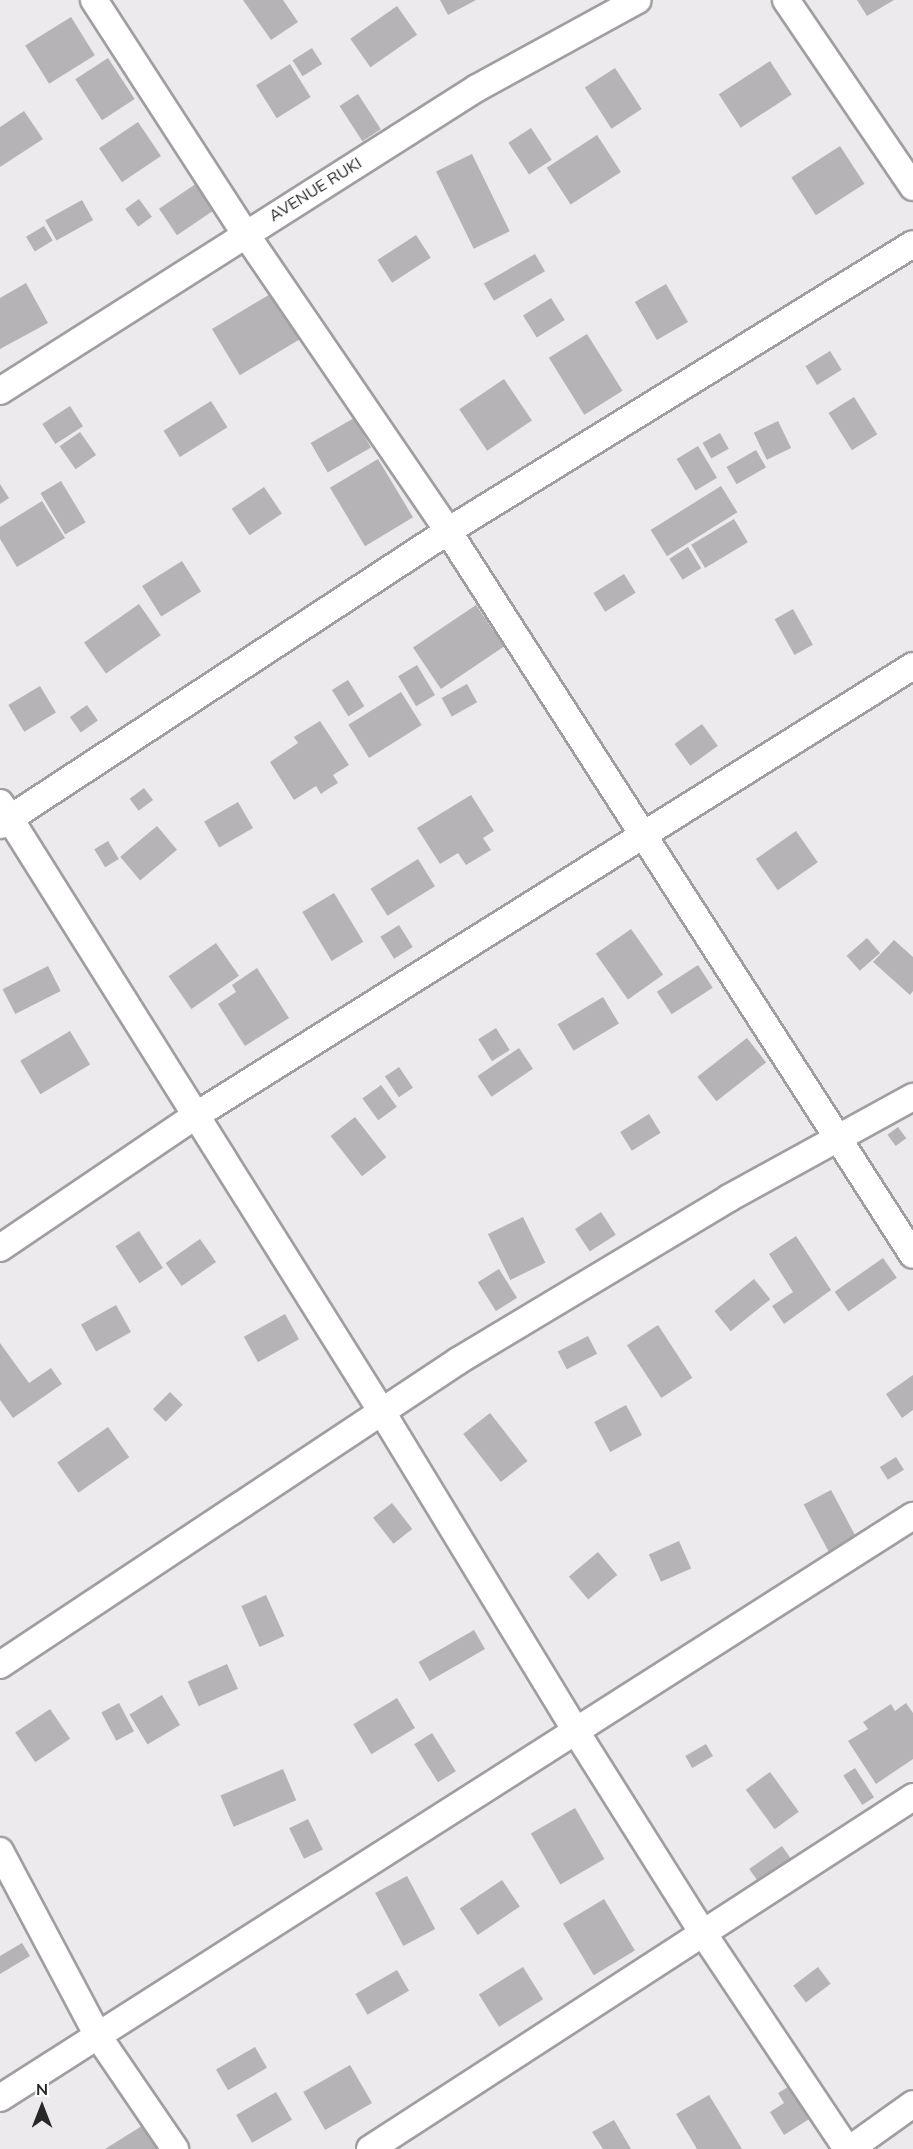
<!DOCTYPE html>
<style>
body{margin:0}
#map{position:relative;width:913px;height:2149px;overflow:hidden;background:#edeaed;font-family:Mulish,sans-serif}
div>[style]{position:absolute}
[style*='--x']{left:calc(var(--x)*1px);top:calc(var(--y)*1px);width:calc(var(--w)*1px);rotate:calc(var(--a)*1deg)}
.building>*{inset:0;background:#b5b3b6;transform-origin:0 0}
.roads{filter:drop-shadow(2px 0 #a19ea1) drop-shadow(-2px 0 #a19ea1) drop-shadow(0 2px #a19ea1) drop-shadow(0 -2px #a19ea1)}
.street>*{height:26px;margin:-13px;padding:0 13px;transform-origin:13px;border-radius:13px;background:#fff}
span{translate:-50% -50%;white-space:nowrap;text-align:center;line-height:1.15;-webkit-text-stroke:4.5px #fff;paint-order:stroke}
.street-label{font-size:16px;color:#282728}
.north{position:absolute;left:12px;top:2077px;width:60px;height:60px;-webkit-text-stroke:4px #fff;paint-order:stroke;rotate:0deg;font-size:16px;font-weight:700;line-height:24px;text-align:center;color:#282728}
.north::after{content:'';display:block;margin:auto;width:21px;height:27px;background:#282728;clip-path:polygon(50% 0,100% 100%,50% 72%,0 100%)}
</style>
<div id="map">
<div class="building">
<i style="clip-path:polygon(243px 0,283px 0,298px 22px,271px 40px)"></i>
<i style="clip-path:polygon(440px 0,476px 0,448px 15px)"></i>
<i style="clip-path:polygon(857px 0,894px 0,867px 16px)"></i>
<i style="left:397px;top:6px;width:35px;height:57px;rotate:55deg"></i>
<i style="left:71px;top:17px;width:45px;height:54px;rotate:58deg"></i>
<i style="left:312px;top:48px;width:19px;height:23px;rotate:58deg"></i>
<i style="left:108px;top:58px;width:49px;height:39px;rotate:57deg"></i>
<i style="left:770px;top:61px;width:40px;height:61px;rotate:57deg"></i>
<i style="left:290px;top:64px;width:39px;height:40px;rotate:58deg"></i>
<i style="left:615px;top:68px;width:49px;height:36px;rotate:57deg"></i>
<i style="left:358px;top:94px;width:42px;height:22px;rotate:57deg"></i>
<i style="clip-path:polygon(24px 111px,43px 139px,0 167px,0 127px)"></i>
<i style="left:138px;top:122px;width:41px;height:47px;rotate:56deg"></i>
<i style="left:531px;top:128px;width:38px;height:27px;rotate:57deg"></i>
<i style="left:597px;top:135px;width:44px;height:60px;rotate:57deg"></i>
<i style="left:840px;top:146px;width:45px;height:58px;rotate:57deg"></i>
<i style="left:472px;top:154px;width:86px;height:40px;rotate:64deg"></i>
<i style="left:203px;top:179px;width:32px;height:53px;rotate:56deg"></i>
<i style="left:139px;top:199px;width:22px;height:17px;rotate:54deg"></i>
<i style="left:82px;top:200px;width:23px;height:42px;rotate:61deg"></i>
<i style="left:44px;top:226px;width:17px;height:21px;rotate:59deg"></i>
<i style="left:416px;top:235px;width:27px;height:46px;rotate:57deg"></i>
<i style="left:535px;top:254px;width:20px;height:59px;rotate:60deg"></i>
<i style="clip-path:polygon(26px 283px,48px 323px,0 349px,0 298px)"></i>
<i style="left:666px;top:284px;width:44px;height:36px;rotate:60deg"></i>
<i style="left:272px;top:293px;width:54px;height:70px;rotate:59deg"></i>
<i style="left:551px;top:298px;width:26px;height:33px;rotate:58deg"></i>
<i style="left:587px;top:334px;width:67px;height:45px;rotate:58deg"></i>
<i style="left:830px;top:351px;width:22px;height:29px;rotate:58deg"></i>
<i style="left:504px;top:379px;width:50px;height:54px;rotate:56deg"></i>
<i style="left:854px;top:397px;width:44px;height:30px;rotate:58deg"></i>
<i style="left:211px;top:401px;width:31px;height:56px;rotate:58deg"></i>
<i style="left:70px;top:406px;width:24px;height:33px;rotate:57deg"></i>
<i style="left:354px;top:418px;width:34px;height:50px;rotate:60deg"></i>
<i style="left:778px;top:421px;width:30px;height:27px;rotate:64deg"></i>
<i style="left:80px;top:432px;width:28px;height:25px;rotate:55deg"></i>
<i style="left:720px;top:433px;width:18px;height:20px;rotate:61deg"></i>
<i style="left:698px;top:446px;width:37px;height:25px;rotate:59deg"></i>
<i style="left:756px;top:450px;width:20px;height:34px;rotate:60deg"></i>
<i style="left:378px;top:459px;width:68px;height:56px;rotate:59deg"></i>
<i style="left:61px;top:481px;width:48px;height:24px;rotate:59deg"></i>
<i style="clip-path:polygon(0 484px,9px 498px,0 504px)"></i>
<i style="left:721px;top:486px;width:31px;height:83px;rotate:58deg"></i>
<i style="left:264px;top:487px;width:32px;height:39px;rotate:56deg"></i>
<i style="clip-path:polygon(42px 501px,65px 538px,17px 567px,0 539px,0 527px)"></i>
<i style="left:734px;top:519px;width:27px;height:50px;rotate:59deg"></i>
<i style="left:688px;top:547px;width:25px;height:22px;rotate:58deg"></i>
<i style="left:182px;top:561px;width:36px;height:47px;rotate:58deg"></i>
<i style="left:624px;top:574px;width:22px;height:36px;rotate:58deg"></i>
<i style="left:139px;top:604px;width:38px;height:67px;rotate:55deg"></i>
<i style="left:476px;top:605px;width:50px;height:76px;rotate:56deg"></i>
<i style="left:793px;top:609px;width:41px;height:21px;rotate:61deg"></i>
<i style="left:417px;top:665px;width:35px;height:22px;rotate:59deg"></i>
<i style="left:348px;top:680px;width:31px;height:19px;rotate:58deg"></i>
<i style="left:467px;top:684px;width:21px;height:29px;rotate:61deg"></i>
<i style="left:40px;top:686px;width:31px;height:37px;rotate:59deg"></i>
<i style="left:401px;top:692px;width:39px;height:62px;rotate:58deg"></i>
<i style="left:87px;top:705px;width:19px;height:21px;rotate:55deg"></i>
<i style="clip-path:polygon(320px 721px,349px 765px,333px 775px,338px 783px,328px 789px,321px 794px,316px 786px,294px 800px,270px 762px,298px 743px,294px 737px)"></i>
<i style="left:702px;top:724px;width:27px;height:34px;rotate:54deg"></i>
<i style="left:144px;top:788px;width:15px;height:18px;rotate:53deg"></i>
<i style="clip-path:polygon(471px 795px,494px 831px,483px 838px,491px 850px,466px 865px,458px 853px,440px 864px,417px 828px)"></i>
<i style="left:238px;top:802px;width:30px;height:39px;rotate:60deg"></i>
<i style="left:157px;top:826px;width:31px;height:48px;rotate:50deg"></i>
<i style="left:796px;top:831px;width:38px;height:49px;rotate:55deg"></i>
<i style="left:108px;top:841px;width:21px;height:16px;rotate:59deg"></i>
<i style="left:418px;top:859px;width:32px;height:56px;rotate:58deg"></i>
<i style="left:334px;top:893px;width:57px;height:37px;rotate:59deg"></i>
<i style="left:399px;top:925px;width:26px;height:22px;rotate:58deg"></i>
<i style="left:631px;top:929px;width:56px;height:43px;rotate:55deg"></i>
<i style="left:867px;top:938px;width:20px;height:27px;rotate:49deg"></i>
<i style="clip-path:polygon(894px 940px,913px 957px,913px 991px,910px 995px,873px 962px)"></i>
<i style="left:216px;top:943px;width:40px;height:58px;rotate:55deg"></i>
<i style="left:698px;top:965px;width:27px;height:49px;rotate:57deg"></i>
<i style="left:48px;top:966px;width:28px;height:51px;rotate:63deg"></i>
<i style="clip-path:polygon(257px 968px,289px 1018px,245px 1046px,218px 1004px,236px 992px,232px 985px)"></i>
<i style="left:603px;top:997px;width:31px;height:53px;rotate:59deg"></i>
<i style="left:496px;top:1028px;width:26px;height:21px;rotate:58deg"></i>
<i style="left:70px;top:1031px;width:39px;height:58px;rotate:59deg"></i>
<i style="left:747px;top:1038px;width:31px;height:63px;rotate:52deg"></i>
<i style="left:519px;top:1048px;width:25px;height:50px;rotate:56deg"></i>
<i style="left:399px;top:1067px;width:25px;height:17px;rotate:56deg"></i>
<i style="left:381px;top:1085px;width:27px;height:23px;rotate:54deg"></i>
<i style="left:649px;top:1114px;width:22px;height:34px;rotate:58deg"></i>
<i style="left:355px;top:1117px;width:51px;height:31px;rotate:52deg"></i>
<i style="left:898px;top:1127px;width:14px;height:13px;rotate:54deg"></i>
<i style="left:601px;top:1212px;width:27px;height:31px;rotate:57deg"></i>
<i style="left:523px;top:1217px;width:51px;height:39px;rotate:64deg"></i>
<i style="left:139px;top:1231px;width:44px;height:28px;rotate:57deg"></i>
<i style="clip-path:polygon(796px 1236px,831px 1290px,784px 1324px,772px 1306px,793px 1292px,769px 1254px)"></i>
<i style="left:200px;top:1239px;width:28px;height:42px;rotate:55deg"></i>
<i style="left:883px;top:1258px;width:24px;height:59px;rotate:55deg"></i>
<i style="left:499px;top:1269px;width:34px;height:25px;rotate:58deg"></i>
<i style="left:754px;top:1279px;width:26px;height:51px;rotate:51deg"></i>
<i style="left:116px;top:1305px;width:31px;height:40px;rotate:61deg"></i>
<i style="left:285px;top:1314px;width:29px;height:47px;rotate:61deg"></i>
<i style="left:658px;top:1325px;width:63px;height:37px;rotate:57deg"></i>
<i style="left:588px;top:1336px;width:20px;height:34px;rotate:63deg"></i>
<i style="clip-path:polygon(0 1343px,29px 1383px,51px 1368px,62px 1384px,13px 1418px,0 1400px)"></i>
<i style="clip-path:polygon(913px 1375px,913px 1410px,902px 1418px,886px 1394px)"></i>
<i style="left:170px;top:1392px;width:18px;height:24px;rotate:45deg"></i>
<i style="left:626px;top:1405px;width:34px;height:36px;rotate:62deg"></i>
<i style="left:490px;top:1413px;width:61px;height:34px;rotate:52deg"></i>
<i style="left:108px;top:1427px;width:37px;height:62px;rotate:55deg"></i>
<i style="left:896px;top:1457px;width:15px;height:19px;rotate:58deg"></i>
<i style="left:831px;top:1490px;width:55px;height:31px;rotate:62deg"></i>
<i style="left:392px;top:1503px;width:33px;height:24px;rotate:52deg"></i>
<i style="left:679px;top:1541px;width:30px;height:33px;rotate:66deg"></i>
<i style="left:598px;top:1552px;width:30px;height:38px;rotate:50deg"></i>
<i style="left:266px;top:1595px;width:45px;height:27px;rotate:66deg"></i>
<i style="left:474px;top:1630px;width:22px;height:64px;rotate:60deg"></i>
<i style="left:227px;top:1664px;width:27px;height:43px;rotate:66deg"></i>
<i style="left:162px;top:1695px;width:35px;height:38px;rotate:59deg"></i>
<i style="left:397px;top:1698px;width:35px;height:51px;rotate:59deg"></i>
<i style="left:119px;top:1703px;width:32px;height:20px;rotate:62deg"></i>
<i style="clip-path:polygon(906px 1703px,913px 1713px,913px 1759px,876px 1784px,848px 1741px,868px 1729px,863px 1722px,891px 1704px,895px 1711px)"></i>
<i style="left:50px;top:1709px;width:36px;height:42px;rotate:56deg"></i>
<i style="left:432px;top:1733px;width:45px;height:21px;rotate:58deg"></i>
<i style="left:706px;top:1744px;width:14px;height:24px;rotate:60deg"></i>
<i style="left:855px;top:1768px;width:35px;height:14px;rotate:57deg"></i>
<i style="left:283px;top:1769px;width:34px;height:68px;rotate:67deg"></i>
<i style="left:770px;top:1772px;width:49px;height:30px;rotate:54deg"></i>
<i style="left:575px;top:1808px;width:59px;height:51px;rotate:60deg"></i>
<i style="left:308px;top:1819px;width:34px;height:21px;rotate:64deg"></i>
<i style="left:782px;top:1846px;width:19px;height:40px;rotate:55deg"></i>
<i style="left:407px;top:1876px;width:60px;height:36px;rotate:62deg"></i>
<i style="left:502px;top:1880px;width:32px;height:51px;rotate:56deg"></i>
<i style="left:604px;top:1899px;width:60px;height:48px;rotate:59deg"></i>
<i style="clip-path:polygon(22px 1943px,30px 1956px,0 1974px,0 1956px)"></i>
<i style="left:523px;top:1967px;width:38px;height:52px;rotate:58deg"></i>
<i style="left:818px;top:1967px;width:21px;height:31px;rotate:53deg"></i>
<i style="left:397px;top:1970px;width:24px;height:48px;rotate:60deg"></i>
<i style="left:255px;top:2047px;width:24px;height:45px;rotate:60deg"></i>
<i style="left:350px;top:2065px;width:44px;height:54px;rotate:60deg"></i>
<i style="clip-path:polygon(793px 2084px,814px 2116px,784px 2135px,770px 2112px,784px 2103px,778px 2093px)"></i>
<i style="left:276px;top:2092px;width:32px;height:46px;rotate:60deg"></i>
<i style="clip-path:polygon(709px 2095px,742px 2149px,697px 2149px,676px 2114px)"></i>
<i style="clip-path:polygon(614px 2120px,631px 2149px,603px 2149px,592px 2132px)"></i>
<i style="clip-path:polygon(145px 2124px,160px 2149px,105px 2149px)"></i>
</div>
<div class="roads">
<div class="street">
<i style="--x:94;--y:0;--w:278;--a:57.1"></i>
<i style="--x:245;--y:233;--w:361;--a:55.7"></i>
<i style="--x:448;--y:531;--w:860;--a:57.29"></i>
<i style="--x:786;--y:0;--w:226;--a:55.8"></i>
<i style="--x:0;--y:391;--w:565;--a:-32.42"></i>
<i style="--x:477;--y:88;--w:183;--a:-28.7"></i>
<i style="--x:0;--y:803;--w:719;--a:57.9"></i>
<i style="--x:382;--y:1412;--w:372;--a:58.7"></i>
<i style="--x:575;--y:1730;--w:240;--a:57.8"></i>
<i style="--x:703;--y:1933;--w:260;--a:56.3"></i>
<i style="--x:0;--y:825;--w:536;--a:-33.27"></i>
<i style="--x:448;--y:531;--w:546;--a:-31.68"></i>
<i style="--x:0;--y:1248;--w:235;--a:-34.1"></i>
<i style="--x:195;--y:1116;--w:847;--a:-32.08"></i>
<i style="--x:0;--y:1665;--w:550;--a:-33.57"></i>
<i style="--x:458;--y:1361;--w:316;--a:-31"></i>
<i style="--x:729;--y:1198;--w:210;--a:-28.8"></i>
<i style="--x:0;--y:1851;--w:209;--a:62.1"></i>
<i style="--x:98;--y:2036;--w:137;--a:55.7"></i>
<i style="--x:0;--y:2098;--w:1083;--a:-32.52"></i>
<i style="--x:370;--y:2149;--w:647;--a:-32.95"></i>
<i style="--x:850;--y:2149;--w:77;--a:-35.5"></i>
</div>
</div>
<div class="street-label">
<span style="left:315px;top:189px;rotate:-32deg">AVENUE RUKI</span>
</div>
<div class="north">N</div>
</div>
